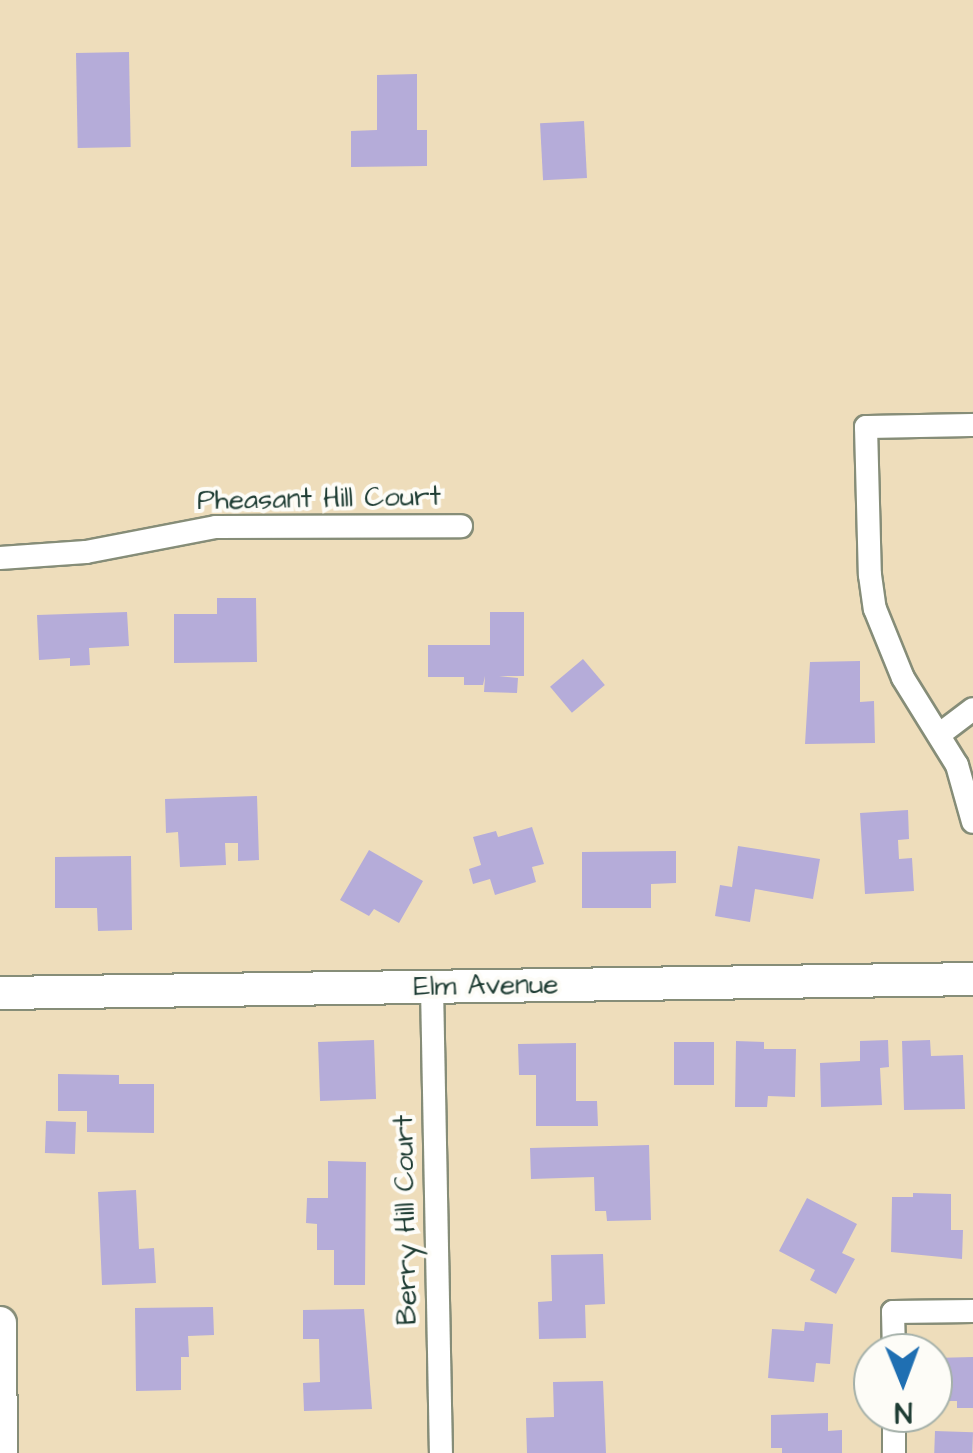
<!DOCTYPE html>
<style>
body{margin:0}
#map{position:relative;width:973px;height:1453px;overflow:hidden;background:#edb;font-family:"Architects Daughter",sans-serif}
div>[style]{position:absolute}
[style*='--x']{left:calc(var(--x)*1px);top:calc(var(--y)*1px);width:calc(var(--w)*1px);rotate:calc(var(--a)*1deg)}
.building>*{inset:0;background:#b5acd9;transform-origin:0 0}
.roads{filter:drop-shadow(2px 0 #868d78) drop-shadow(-2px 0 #868d78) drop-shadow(0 2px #868d78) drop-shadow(0 -2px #868d78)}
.street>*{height:22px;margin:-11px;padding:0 11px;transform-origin:11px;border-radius:11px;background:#fff}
.secondary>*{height:32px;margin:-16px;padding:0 16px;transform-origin:16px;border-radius:16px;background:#fff}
span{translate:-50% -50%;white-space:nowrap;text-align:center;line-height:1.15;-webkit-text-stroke:8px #fdfcf7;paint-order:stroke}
.street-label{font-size:28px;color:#1f3d34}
.north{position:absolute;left:853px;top:1333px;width:100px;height:100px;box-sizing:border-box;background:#fdfcf7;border:2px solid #a4b0a9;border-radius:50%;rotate:179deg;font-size:28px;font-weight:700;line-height:40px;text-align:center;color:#1f3d34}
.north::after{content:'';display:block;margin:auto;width:35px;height:45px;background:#1f6fb2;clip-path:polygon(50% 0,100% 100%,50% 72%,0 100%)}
</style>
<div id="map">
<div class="building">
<i style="left:129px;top:52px;width:95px;height:53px;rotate:89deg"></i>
<i style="clip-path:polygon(417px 74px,417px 130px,427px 130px,427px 166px,351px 167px,351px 131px,377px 130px,377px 75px)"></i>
<i style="left:584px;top:121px;width:57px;height:44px;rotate:87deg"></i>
<i style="clip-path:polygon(217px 598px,256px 598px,257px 662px,174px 663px,174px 614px,217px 614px)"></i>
<i style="clip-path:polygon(127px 612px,129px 646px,89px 648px,90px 665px,70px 666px,70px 658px,39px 660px,37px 615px)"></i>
<i style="clip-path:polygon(490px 612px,524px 612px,524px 676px,499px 676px,518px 678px,517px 693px,484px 692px,485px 676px,483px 685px,464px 685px,464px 677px,428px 677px,428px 645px,490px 645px)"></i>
<i style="left:583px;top:659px;width:34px;height:43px;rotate:50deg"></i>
<i style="clip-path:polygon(860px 661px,860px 702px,874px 701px,875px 743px,805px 744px,810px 662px)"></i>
<i style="clip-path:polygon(257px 796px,259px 860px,238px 861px,238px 843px,225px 843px,226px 865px,180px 867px,178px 832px,166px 833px,165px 799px)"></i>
<i style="clip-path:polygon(908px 810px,909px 839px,898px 840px,899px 859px,912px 858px,914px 891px,865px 894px,860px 813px)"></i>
<i style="clip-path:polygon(532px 827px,544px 864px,532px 867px,536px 882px,495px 895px,490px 879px,473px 884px,469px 869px,481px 865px,473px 837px,496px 831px,498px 837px)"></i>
<i style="clip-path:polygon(738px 846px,820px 859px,813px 899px,755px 889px,750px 922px,715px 916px,720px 885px,732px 887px)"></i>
<i style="clip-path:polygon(369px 850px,423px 881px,399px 923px,374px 909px,369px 916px,340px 900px)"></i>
<i style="clip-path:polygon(676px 851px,676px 883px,651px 884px,651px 908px,582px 908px,582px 852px)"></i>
<i style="clip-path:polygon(131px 856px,132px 930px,98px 931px,97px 908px,55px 908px,55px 857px)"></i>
<i style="left:374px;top:1040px;width:59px;height:56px;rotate:88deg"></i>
<i style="clip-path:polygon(888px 1040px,889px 1067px,880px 1068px,882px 1105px,821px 1107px,820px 1063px,860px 1061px,860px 1041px)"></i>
<i style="clip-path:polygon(930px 1040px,931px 1056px,963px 1055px,965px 1109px,904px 1110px,902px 1041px)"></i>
<i style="clip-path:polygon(736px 1041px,764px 1042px,764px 1049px,796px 1049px,795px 1097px,768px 1096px,767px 1107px,735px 1107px)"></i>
<i style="left:714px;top:1042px;width:43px;height:40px;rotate:90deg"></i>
<i style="clip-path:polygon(576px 1043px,576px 1101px,597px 1101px,598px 1126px,536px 1126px,536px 1075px,519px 1075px,518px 1044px)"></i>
<i style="clip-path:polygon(58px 1074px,119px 1075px,119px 1084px,154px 1084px,154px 1133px,87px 1132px,87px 1111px,58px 1111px)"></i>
<i style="left:46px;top:1121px;width:30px;height:32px;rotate:2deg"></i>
<i style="clip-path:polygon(649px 1145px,651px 1220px,607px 1221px,606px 1211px,595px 1211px,594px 1177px,531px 1179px,530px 1148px)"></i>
<i style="clip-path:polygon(328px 1161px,366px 1162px,365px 1285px,334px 1285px,334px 1250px,317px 1250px,317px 1224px,306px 1223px,307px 1198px,328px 1198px)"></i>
<i style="clip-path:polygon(136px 1190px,139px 1249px,154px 1248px,156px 1283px,102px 1285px,98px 1192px)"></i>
<i style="clip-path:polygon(913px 1193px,951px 1194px,951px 1230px,963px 1230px,962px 1259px,891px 1252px,892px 1197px,913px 1197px)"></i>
<i style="clip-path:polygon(807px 1198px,857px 1224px,842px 1253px,855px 1259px,836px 1294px,810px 1280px,815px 1270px,779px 1251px)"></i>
<i style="clip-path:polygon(603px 1254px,605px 1304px,585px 1305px,586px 1338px,539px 1339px,538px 1302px,552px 1301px,551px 1255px)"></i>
<i style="clip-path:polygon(213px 1307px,214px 1335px,188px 1336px,189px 1357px,181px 1357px,181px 1390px,136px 1391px,135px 1308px)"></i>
<i style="clip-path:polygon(364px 1309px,372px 1409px,304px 1411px,303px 1383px,320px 1382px,319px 1339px,303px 1339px,303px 1310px)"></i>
<i style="clip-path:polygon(805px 1322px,833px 1324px,830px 1364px,816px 1363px,814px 1382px,768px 1378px,772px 1329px,804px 1331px)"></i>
<i style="clip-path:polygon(973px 1357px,973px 1408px,957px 1408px,957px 1401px,935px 1401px,934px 1358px)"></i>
<i style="clip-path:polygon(603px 1381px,606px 1453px,527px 1453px,526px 1418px,554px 1417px,553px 1382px)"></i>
<i style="clip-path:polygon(828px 1413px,828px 1431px,842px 1430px,842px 1453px,782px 1453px,782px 1448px,771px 1448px,771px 1415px)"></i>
<i style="left:935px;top:1431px;width:38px;height:22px;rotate:2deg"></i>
</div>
<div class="roads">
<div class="street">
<i style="--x:973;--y:425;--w:107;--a:178.9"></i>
<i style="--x:866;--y:427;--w:148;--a:88.5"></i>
<i style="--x:870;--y:575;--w:34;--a:82"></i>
<i style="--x:875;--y:609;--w:74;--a:67.9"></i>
<i style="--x:903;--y:678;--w:102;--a:58.2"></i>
<i style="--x:957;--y:765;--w:59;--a:74.3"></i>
<i style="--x:0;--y:558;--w:86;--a:-4"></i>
<i style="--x:86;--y:552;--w:132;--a:-10.9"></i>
<i style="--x:216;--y:527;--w:245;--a:-0.2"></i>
<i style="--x:940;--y:734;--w:41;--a:-37.1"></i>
<i style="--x:432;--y:987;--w:466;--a:88.9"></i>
<i style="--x:894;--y:1353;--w:41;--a:-91.4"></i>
<i style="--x:893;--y:1312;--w:80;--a:-0.7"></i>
<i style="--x:894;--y:1413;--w:40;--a:90"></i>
</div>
<div class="secondary">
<i style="--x:0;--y:993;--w:973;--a:-0.82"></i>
<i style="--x:0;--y:1323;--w:130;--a:89.6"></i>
</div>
</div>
<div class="street-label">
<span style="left:319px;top:499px;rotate:-1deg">Pheasant Hill Court</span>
<span style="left:486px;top:986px;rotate:-1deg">Elm Avenue</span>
<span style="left:406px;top:1220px;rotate:-91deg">Berry Hill Court</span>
</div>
<div class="north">N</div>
</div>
